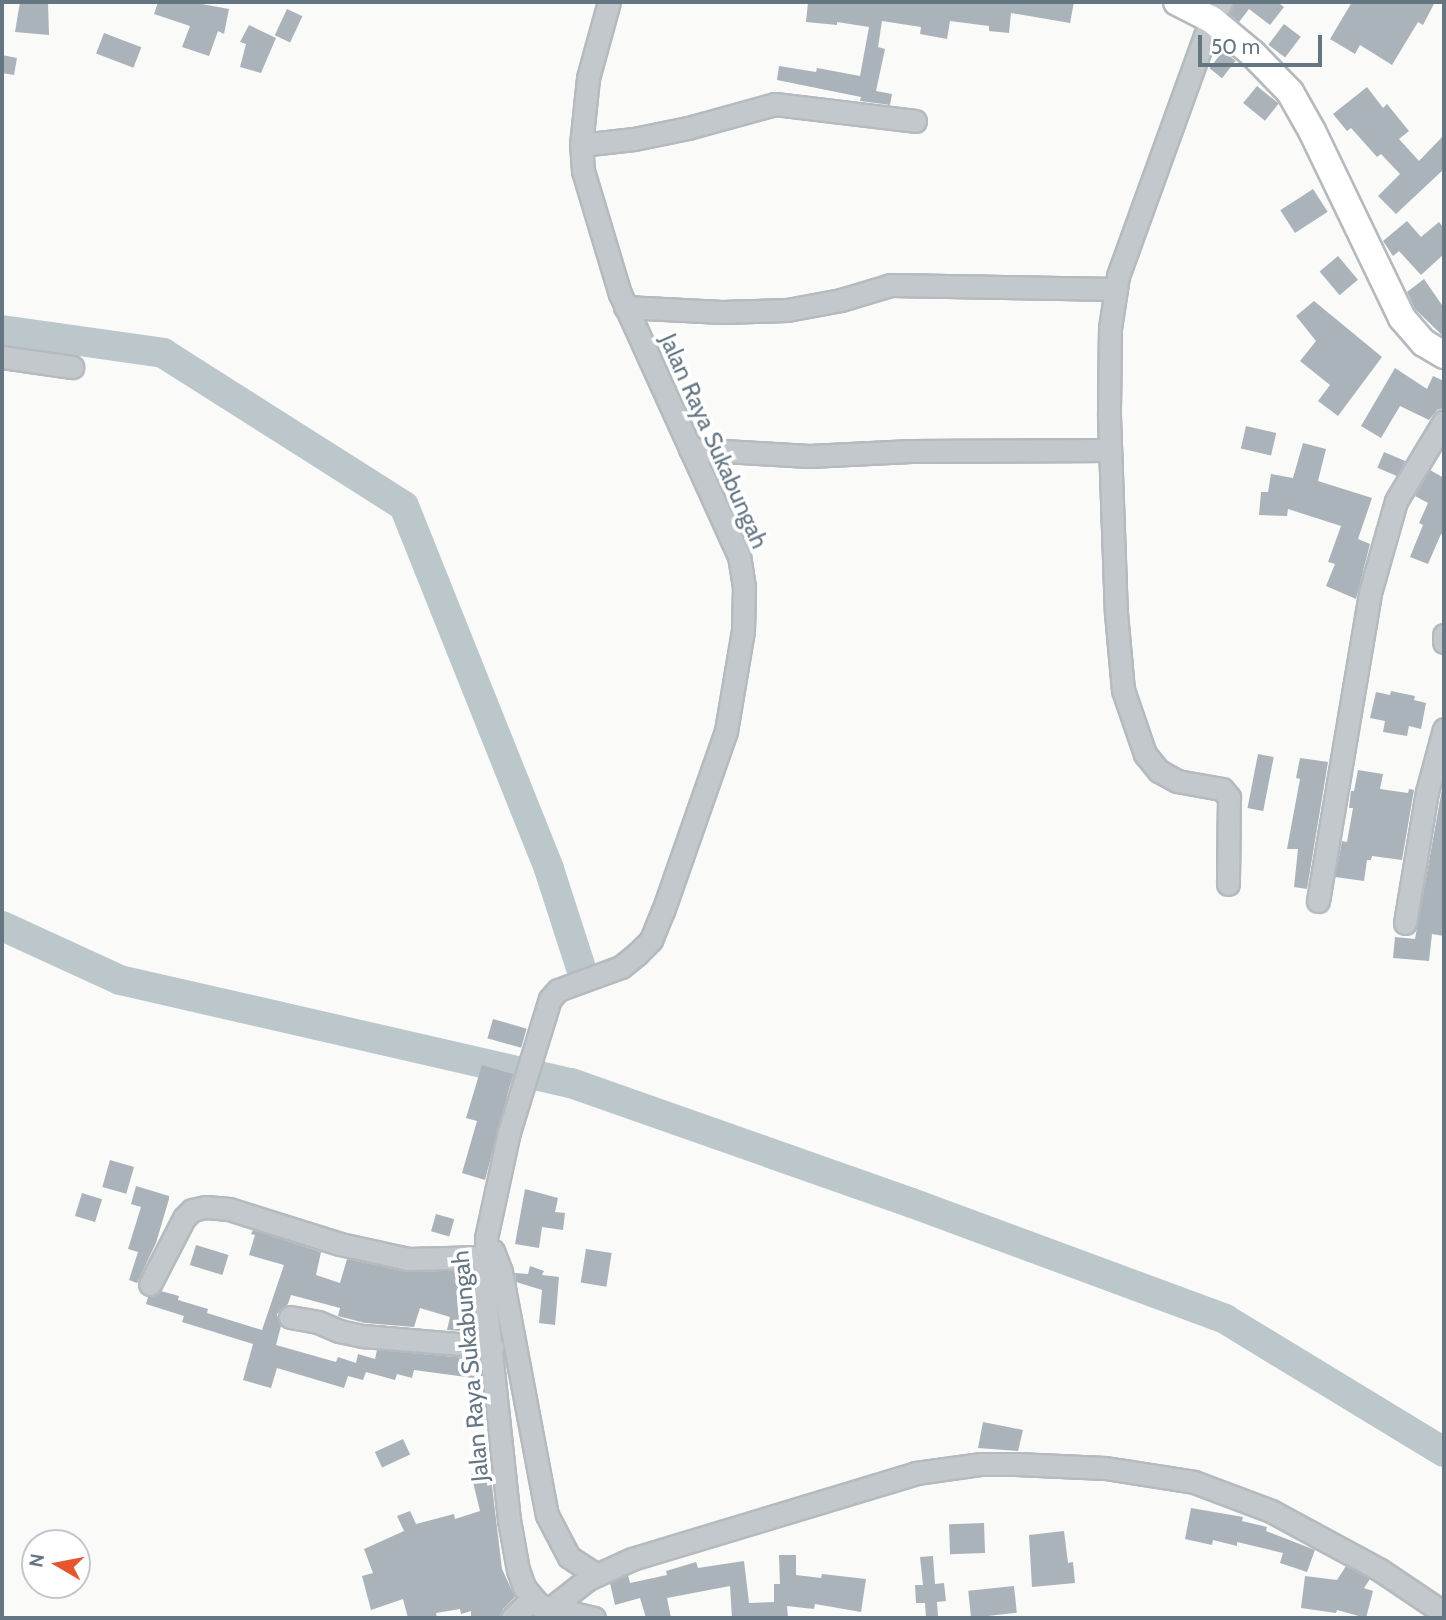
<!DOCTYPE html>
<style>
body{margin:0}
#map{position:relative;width:1446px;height:1620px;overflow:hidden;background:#fafaf8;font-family:Cabin,sans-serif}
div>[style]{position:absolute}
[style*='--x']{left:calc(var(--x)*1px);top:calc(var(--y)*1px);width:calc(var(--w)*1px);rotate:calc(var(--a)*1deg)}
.river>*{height:30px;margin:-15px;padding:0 15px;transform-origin:15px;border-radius:15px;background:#bbc7cb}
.building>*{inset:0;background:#aab3b9;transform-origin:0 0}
.roads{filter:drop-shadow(2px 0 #b5babe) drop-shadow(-2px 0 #b5babe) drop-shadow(0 2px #b5babe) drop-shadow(0 -2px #b5babe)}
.minor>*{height:21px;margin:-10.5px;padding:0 10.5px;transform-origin:10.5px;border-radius:10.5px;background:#c3c8cc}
.major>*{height:26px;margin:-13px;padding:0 13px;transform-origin:13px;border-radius:13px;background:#fff}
span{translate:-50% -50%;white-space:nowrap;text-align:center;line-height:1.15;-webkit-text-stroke:7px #fff;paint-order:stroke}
.street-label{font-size:24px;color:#657683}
.frame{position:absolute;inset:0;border:4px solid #657683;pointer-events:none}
.north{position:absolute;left:21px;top:1529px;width:70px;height:70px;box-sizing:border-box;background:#fff;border:2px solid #c1c8cd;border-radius:50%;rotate:280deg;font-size:19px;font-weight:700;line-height:28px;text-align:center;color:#657683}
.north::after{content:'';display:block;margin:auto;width:24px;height:32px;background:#e4572e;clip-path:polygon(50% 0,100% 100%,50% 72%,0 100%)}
.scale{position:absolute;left:1198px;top:35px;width:124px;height:32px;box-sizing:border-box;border:4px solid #657683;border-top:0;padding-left:9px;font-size:21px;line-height:24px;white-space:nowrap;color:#657683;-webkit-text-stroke:5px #fff;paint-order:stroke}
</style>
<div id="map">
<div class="river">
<i style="--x:2;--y:330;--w:163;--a:8.1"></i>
<i style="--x:163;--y:353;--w:285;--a:32.4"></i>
<i style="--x:404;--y:506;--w:391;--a:68.2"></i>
<i style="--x:549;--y:869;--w:104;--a:72.1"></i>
<i style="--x:2;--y:926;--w:130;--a:24.6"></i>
<i style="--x:120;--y:980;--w:463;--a:12.9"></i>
<i style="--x:571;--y:1083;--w:361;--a:19.4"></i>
<i style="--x:912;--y:1203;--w:334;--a:20.3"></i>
<i style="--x:1225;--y:1319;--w:256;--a:31.3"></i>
</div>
<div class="building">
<i style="clip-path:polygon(20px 2px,48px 2px,49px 35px,15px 32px)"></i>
<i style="clip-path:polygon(158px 2px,191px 2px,229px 9px,224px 34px,218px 31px,209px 56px,182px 47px,190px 26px,154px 14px)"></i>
<i style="clip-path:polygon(808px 2px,1074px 2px,1070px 23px,1011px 13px,1009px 33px,989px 31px,989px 26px,950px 21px,947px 39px,920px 34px,921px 27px,882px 21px,878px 47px,885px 49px,876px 91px,892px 94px,890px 105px,860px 101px,861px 97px,777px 80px,779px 66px,816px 72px,817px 68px,860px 76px,869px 27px,837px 22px,837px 25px,806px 22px)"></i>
<i style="clip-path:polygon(1234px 2px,1277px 2px,1284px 7px,1270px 25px,1249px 9px,1239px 22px,1229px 14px)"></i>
<i style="clip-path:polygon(1352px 2px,1435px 2px,1423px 25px,1418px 22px,1392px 65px,1360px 45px,1355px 54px,1330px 39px)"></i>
<i style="left:287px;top:9px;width:17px;height:29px;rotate:25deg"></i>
<i style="left:1284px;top:24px;width:21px;height:26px;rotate:37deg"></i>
<i style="clip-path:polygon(249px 25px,276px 38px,261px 73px,240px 67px,246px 44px,240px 42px)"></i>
<i style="left:104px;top:33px;width:40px;height:22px;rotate:21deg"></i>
<i style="left:1223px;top:51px;width:16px;height:22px;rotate:38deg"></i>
<i style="clip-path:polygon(2px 55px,17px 58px,14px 75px,2px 73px)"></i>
<i style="left:1257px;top:86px;width:28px;height:22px;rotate:39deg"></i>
<i style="clip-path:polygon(1367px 87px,1383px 108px,1387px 104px,1409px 131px,1399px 139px,1419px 161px,1444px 135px,1444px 169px,1396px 214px,1378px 196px,1400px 174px,1381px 154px,1377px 157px,1351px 128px,1347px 131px,1333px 114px)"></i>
<i style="left:1313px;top:189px;width:27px;height:39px;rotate:57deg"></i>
<i style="clip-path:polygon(1407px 221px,1421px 237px,1439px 222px,1444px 228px,1444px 254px,1421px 275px,1399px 251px,1393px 256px,1383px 241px)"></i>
<i style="left:1338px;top:256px;width:31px;height:24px;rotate:50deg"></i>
<i style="clip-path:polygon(1424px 279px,1444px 308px,1444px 337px,1415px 309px,1407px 292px)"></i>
<i style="clip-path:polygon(1314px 301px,1382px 357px,1338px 416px,1318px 401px,1330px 385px,1300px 361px,1316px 341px,1296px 316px)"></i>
<i style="clip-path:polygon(1395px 368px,1427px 389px,1433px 376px,1444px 381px,1444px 408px,1437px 410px,1429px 420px,1400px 406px,1381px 438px,1361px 426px)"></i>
<i style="left:1246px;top:426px;width:31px;height:23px;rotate:13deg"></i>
<i style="clip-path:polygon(1303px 443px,1326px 449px,1318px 481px,1372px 498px,1358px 539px,1370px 544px,1356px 599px,1326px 586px,1335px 564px,1328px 562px,1341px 526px,1288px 509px,1287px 516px,1259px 515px,1261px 492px,1268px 492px,1271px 474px,1293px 478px)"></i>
<i style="left:1384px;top:452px;width:23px;height:17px;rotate:23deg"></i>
<i style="clip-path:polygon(1430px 470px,1444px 478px,1444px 535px,1441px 534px,1428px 564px,1410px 557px,1423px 525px,1419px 523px,1428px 503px,1415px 496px)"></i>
<i style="clip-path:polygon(1391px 691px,1415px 696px,1414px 700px,1426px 703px,1421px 729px,1409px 726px,1407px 736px,1383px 732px,1385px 721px,1370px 718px,1376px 692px,1390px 695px)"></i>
<i style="left:1258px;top:754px;width:16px;height:55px;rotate:11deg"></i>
<i style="clip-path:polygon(1300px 758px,1328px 762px,1307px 889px,1294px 887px,1298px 849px,1287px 849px,1300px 779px,1296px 778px)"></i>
<i style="clip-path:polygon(1358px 770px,1383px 774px,1380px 789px,1408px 793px,1409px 789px,1414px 790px,1402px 860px,1372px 856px,1371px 860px,1367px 860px,1364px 881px,1335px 877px,1342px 841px,1347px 842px,1353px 808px,1349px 808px,1351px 791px,1354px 791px)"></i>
<i style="clip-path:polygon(1444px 778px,1444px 936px,1432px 934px,1429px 961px,1393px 958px,1395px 937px,1415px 939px)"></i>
<i style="left:493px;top:1019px;width:35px;height:20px;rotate:16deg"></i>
<i style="clip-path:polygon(482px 1065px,513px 1074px,485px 1180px,462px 1173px,477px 1121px,466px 1118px)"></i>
<i style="left:110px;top:1160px;width:25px;height:28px;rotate:16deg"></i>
<i style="clip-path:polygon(136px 1186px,169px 1196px,169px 1199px,156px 1243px,137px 1283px,129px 1280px,138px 1252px,128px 1249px,141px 1207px,131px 1204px)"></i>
<i style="clip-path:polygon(525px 1189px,558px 1198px,555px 1212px,565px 1213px,563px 1230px,542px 1227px,539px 1248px,515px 1244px)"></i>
<i style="left:82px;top:1193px;width:21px;height:24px;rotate:17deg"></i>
<i style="left:436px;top:1214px;width:19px;height:18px;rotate:16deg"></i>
<i style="clip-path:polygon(253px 1230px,321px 1252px,316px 1275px,340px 1283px,347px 1259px,408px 1272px,471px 1270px,461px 1304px,466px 1305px,462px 1318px,475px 1322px,476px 1332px,447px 1330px,450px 1317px,420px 1308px,414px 1327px,365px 1323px,338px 1316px,340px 1308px,291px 1295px,288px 1304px,277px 1314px,281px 1326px,276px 1345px,336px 1362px,338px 1357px,356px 1363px,358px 1354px,375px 1359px,377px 1350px,479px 1359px,481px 1379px,414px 1370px,412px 1378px,397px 1374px,395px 1380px,366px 1372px,363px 1380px,348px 1376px,344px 1388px,277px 1368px,271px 1388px,243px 1380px,253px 1344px,182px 1322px,184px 1316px,146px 1304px,148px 1297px,161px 1291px,179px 1296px,178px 1300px,208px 1309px,207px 1313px,262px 1330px,284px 1265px,249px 1255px,255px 1235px,251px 1234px)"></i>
<i style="left:196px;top:1245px;width:34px;height:21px;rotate:17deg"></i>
<i style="left:586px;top:1249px;width:26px;height:34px;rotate:9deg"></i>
<i style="clip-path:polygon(530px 1266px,544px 1271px,542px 1275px,559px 1277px,555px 1325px,539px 1323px,542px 1290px,516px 1282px,515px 1273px,528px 1274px)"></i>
<i style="clip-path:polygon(475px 1397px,483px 1399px,486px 1423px,469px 1419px)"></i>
<i style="clip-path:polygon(983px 1422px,1023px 1430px,1018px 1451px,978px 1448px)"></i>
<i style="left:403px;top:1439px;width:17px;height:31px;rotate:65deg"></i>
<i style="clip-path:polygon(490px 1469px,502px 1569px,515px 1597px,503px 1609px,499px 1618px,471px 1618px,471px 1611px,461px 1614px,460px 1609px,436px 1613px,437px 1618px,408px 1618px,403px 1599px,371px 1610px,362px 1576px,373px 1573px,364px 1549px,404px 1531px,397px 1516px,410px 1511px,416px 1524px,454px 1514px,455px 1519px,480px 1511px,471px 1474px)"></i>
<i style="clip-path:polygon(1191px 1508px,1243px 1517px,1242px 1521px,1267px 1527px,1266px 1531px,1315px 1550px,1307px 1572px,1280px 1563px,1283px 1553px,1237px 1542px,1237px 1546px,1213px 1540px,1212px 1545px,1185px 1539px)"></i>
<i style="left:984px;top:1523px;width:30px;height:35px;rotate:88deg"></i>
<i style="clip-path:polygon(1064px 1531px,1068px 1563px,1073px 1562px,1075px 1583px,1032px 1587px,1029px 1535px)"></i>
<i style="clip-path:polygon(779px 1555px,796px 1555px,796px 1575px,821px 1578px,822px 1574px,866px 1579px,861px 1612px,815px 1604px,814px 1609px,787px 1606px,788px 1618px,732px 1618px,730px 1586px,667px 1598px,671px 1618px,646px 1618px,640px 1598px,615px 1605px,610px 1583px,628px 1575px,630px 1583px,667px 1575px,666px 1571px,696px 1562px,698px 1568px,744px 1561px,749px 1603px,774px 1602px,774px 1584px,780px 1584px)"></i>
<i style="clip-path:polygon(933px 1556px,935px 1584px,944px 1583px,946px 1601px,937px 1602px,938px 1617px,926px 1618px,925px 1603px,916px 1603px,915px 1585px,923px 1585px,920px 1557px)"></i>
<i style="clip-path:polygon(1346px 1566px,1370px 1579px,1364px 1588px,1373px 1591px,1366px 1618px,1337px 1610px,1336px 1613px,1301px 1608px,1305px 1576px,1337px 1580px)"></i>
<i style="left:1014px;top:1586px;width:27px;height:46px;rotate:84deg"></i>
</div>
<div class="roads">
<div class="minor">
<i style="--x:1221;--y:2;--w:20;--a:120"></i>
<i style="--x:1211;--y:19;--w:273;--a:109.9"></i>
<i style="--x:1118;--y:276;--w:53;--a:98.7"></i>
<i style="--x:1110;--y:328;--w:88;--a:90.7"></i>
<i style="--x:1109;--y:416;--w:197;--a:88"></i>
<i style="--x:1116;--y:613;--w:77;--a:84.8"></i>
<i style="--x:1123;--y:690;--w:68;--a:71"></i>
<i style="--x:1145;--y:754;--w:22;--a:51"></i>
<i style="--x:1159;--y:771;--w:21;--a:29"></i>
<i style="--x:1177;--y:781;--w:46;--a:10.1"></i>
<i style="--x:1222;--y:789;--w:11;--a:49"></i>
<i style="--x:1229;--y:797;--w:87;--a:90.7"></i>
<i style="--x:581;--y:145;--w:53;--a:-6.5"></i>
<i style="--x:634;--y:139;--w:55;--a:-11.5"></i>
<i style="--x:688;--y:128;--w:90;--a:-15.4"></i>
<i style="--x:775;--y:104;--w:141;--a:6.9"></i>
<i style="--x:625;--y:307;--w:97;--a:3"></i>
<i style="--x:722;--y:312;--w:65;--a:-1.8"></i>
<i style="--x:787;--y:310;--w:55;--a:-10.5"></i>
<i style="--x:841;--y:300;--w:52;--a:-16.7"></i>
<i style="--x:891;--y:285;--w:225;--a:1"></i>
<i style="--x:2;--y:357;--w:71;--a:8.1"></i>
<i style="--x:690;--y:449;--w:119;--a:3.4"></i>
<i style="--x:809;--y:456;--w:102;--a:-2.8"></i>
<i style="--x:911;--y:451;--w:199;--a:-0.3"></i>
<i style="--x:1444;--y:635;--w:7;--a:90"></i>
<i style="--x:1318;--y:901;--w:316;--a:-80.4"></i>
<i style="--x:1371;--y:589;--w:91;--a:-74.1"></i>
<i style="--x:1396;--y:501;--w:93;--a:-59"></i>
<i style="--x:1405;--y:923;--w:133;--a:-80.5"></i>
<i style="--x:1427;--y:792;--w:65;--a:-74.9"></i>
<i style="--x:486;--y:1249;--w:7;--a:16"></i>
<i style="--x:493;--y:1251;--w:22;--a:69"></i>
<i style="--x:501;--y:1272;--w:247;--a:79.3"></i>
<i style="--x:547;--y:1515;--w:47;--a:62.4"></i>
<i style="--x:569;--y:1557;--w:33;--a:33"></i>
<i style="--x:150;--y:1284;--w:74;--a:-62.7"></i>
<i style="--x:184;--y:1218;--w:11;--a:-45"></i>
<i style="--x:192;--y:1210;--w:14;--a:-12"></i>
<i style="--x:206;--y:1207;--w:23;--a:5"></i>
<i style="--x:229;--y:1209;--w:116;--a:17.5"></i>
<i style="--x:340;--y:1244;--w:70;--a:12.4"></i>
<i style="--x:408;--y:1259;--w:76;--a:-1.5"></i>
<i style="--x:290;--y:1317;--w:28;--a:10"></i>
<i style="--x:318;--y:1322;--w:23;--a:23"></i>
<i style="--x:339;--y:1331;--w:25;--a:12"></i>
<i style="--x:363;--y:1336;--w:130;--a:4.8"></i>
<i style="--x:551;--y:1608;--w:47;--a:-38.1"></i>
<i style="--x:588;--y:1579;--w:48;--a:-24.4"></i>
<i style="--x:632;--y:1559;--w:297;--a:-16.8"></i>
<i style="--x:916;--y:1473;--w:66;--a:-7.9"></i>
<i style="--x:981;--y:1464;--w:35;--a:0"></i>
<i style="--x:1016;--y:1464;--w:89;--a:2.6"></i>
<i style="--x:1105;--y:1468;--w:90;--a:8.9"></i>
<i style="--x:1194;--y:1482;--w:82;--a:20.6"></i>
<i style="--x:1271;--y:1511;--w:124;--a:28.4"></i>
<i style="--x:1380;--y:1570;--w:77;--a:33.9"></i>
<i style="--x:512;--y:1618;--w:28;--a:-44"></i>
<i style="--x:594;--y:1618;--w:57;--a:-166.7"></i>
<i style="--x:539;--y:1605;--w:23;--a:-130"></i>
<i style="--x:524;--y:1587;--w:18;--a:-109"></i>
<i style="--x:518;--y:1570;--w:51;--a:-100.2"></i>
<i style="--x:509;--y:1520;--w:218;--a:-96.1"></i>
<i style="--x:486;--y:1303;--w:65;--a:-90"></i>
<i style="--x:486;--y:1238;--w:108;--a:-77.8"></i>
<i style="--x:509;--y:1132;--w:139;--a:-72.9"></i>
<i style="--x:550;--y:999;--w:12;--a:-48"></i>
<i style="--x:558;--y:990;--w:67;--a:-20.1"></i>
<i style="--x:621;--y:967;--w:21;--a:-39"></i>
<i style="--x:637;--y:954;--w:20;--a:-45"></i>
<i style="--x:651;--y:940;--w:31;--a:-68"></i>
<i style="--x:663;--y:911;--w:191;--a:-70.7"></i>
<i style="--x:726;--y:731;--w:101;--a:-80.4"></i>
<i style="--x:743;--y:631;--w:44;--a:-88.7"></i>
<i style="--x:744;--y:587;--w:31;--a:-99"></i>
<i style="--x:739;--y:556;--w:288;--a:-114.4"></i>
<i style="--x:620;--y:294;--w:128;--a:-106.7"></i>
<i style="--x:583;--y:171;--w:26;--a:-94"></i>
<i style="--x:581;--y:145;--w:67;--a:-84"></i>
<i style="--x:588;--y:78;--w:79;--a:-74.6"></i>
</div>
<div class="major">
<i style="--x:1177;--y:2;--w:38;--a:27"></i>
<i style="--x:1211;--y:19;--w:55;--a:39.8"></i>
<i style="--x:1253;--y:54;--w:53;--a:45.8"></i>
<i style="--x:1290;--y:92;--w:45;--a:60.6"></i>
<i style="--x:1312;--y:131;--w:208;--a:64.3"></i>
<i style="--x:1402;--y:318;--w:33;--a:49"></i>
<i style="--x:1424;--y:343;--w:23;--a:31"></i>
</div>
</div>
<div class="street-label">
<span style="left:714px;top:441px;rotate:66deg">Jalan Raya Sukabungah</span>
<span style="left:470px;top:1366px;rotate:-95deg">Jalan Raya Sukabungah</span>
</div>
<div class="frame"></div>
<div class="north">N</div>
<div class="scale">50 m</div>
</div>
